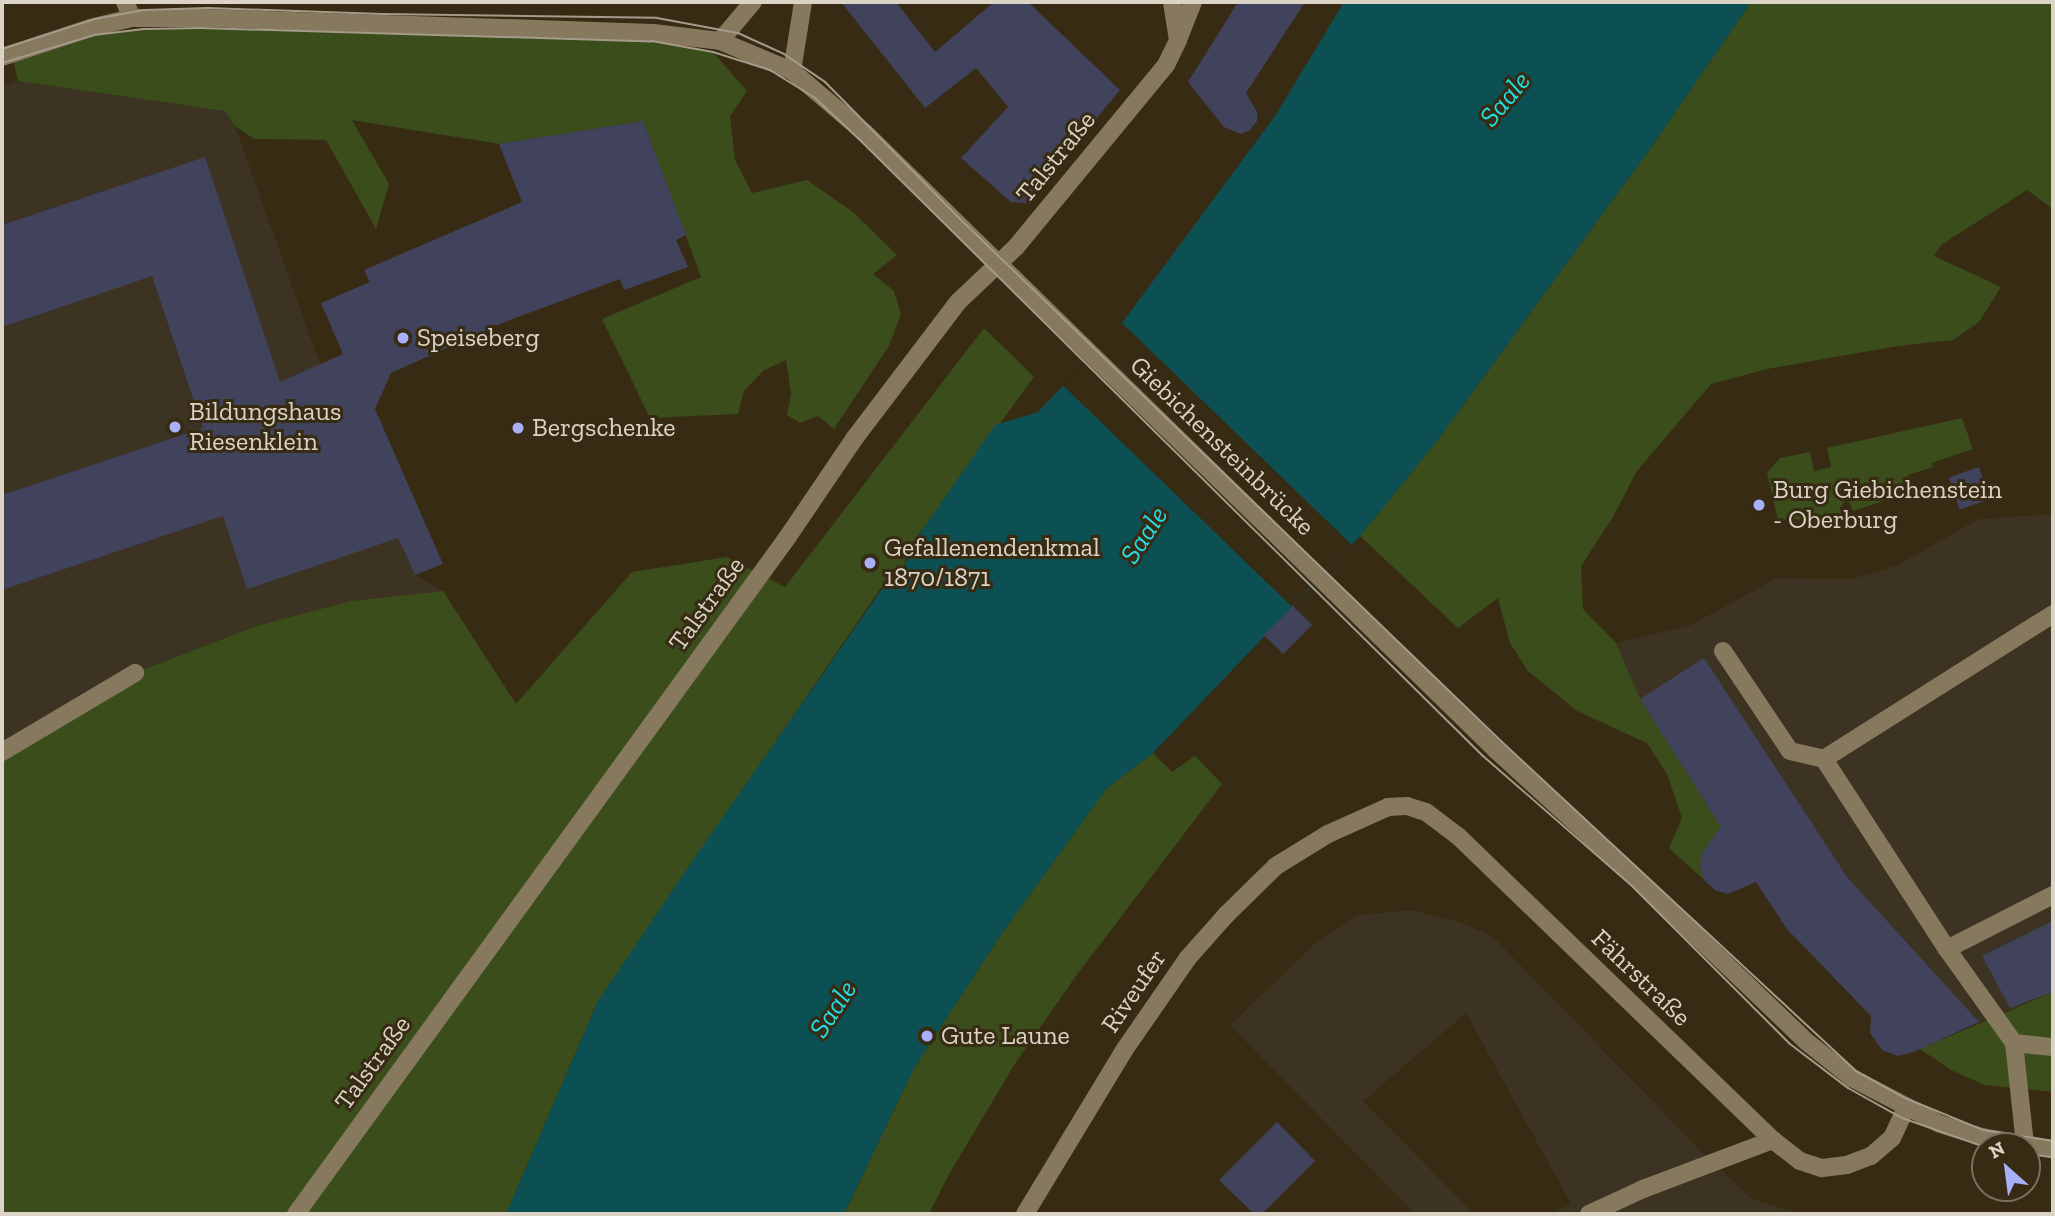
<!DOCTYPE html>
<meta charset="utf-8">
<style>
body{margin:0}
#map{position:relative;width:2055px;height:1216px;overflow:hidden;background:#372b13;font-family:"Zilla Slab",serif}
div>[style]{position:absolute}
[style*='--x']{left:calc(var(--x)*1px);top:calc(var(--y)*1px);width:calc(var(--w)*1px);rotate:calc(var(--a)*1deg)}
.education>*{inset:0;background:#3d3323}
.green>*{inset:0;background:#3a4d1b}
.water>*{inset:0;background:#0c5053}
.pier>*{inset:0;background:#372b13;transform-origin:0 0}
.building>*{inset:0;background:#41425b;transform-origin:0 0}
.lane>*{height:18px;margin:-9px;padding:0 9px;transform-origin:9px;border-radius:9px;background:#86795d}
.street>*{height:18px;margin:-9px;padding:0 9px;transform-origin:9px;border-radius:9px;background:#86795d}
.secondary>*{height:18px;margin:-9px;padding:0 9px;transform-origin:9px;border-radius:9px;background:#86795d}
.tram>*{height:2px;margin:-1px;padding:0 1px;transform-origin:1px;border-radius:1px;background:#a49b8a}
.dots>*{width:19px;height:19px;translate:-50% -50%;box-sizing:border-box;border:4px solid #372b13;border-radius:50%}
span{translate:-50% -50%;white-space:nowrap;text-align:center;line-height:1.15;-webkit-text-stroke:6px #372b13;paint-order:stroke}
.street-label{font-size:26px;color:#dbd4c6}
.poi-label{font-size:26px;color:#dbd4c6}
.left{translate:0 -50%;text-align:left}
.water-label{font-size:28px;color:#21dce4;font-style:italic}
.frame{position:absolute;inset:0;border:4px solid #dbd4c6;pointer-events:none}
.north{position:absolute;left:1971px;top:1132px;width:70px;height:70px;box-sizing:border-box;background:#372b13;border:2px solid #796f5b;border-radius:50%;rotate:332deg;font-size:19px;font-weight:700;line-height:28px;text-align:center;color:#dbd4c6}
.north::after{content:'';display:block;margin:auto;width:24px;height:32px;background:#a8b0fc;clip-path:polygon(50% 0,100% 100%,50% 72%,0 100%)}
</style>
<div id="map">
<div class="education">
<i style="clip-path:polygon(18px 81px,225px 111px,235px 126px,316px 353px,375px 490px,415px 575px,443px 591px,351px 601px,256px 626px,135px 673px,2px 752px,2px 87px)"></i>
<i style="clip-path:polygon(2053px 514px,2053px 992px,1898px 1056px,1882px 1050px,1870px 1033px,1871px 1016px,1787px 929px,1754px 879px,1746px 887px,1728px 894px,1715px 890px,1704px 880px,1700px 866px,1702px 853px,1616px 643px,1689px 626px,1777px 578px,1852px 579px,1898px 565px,1979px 519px)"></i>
<i style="clip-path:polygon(1411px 910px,1459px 922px,1491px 935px,1699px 1149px,1751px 1198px,1800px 1214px,1550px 1214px,1571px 1204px,1466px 1013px,1363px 1101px,1474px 1214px,1415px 1214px,1230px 1025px,1318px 941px,1359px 915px)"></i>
</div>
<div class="green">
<i style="clip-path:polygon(1751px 2px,2053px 2px,2053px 209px,2027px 190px,1941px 245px,1934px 256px,2001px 287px,1979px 322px,1953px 340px,1898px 346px,1767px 369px,1711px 384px,1637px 471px,1613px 517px,1581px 566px,1583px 609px,1616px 643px,1640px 699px,1726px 835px,1700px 866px,1704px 880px,1669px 848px,1682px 818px,1667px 774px,1647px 743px,1577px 711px,1528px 671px,1510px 643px,1498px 598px,1458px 628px,1360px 536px,1437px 441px,1652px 146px)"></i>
<i style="clip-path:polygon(201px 28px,652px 41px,713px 52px,747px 91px,730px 116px,735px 160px,752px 193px,807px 180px,853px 212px,897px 255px,873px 274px,894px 291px,901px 314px,889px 346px,834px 429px,818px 416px,800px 423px,787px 415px,791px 394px,786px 360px,764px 370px,744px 391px,738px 414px,650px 418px,602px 319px,701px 277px,643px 121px,499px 144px,352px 120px,389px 184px,376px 229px,326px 140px,254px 139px,235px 126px,225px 111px,18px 81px,13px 60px,94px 35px,144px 29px)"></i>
<i style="clip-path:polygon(984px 328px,1034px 377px,913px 542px,907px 550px,904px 568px,889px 576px,598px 1001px,506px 1214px,2px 1214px,2px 752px,135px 673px,256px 626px,351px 601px,443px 591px,516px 704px,632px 572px,727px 557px,785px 587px)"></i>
<i style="clip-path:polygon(1962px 418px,1973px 449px,1932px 463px,1933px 467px,1908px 475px,1911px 492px,1853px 511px,1849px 502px,1845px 501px,1840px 508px,1842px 516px,1827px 519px,1829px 524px,1812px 530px,1804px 519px,1778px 520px,1767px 473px,1780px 458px,1810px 452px,1814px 471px,1831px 467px,1827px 448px)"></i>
<i style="clip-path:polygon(1153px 753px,1172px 772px,1195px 756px,1222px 784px,1076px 976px,1016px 1062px,948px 1176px,929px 1214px,844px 1214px,914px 1068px,1000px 936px,1106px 789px)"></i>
<i style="clip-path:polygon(2053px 992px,2053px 1092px,1985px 1085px,1951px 1070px,1920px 1049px)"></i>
</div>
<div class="water">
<i style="clip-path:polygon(1344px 2px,1751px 2px,1652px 146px,1437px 441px,1360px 536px,1153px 753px,1106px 789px,1000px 936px,914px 1068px,844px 1214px,506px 1214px,598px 1001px,695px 857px,884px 586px,904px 568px,912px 545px,995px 425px,1038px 412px,1122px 323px,1275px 116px)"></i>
</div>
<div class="pier">
<i style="left:1122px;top:323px;width:319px;height:86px;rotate:44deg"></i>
</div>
<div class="building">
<i style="clip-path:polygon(841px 2px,896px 2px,935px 52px,994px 2px,1028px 2px,1120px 90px,1026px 203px,1011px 202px,961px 158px,1008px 107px,976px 68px,925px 108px)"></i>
<i style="clip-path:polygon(1238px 2px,1305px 2px,1246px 93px,1257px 112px,1257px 121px,1250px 130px,1241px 134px,1224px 127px,1188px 82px)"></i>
<i style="clip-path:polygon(643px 121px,686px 235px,676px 240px,688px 267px,624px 290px,620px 279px,507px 321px,391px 373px,375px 409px,443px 564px,415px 575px,398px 538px,247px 589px,223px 516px,2px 590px,2px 495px,203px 428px,152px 276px,2px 327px,2px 225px,205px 157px,280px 382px,343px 354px,321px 303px,370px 282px,364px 270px,522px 202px,499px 144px)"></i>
<i style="left:1979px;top:467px;width:34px;height:32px;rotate:71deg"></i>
<i style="left:1293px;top:606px;width:27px;height:41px;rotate:45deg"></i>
<i style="clip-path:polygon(1704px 658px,1847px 877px,1979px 1022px,1914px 1052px,1898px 1056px,1882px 1050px,1870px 1033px,1871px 1016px,1787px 929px,1756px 882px,1728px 894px,1715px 890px,1704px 880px,1700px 866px,1702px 853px,1721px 827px,1640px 699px)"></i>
<i style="clip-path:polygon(2053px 921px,2053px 992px,2010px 1008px,1982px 956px)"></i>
<i style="clip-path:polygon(1277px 1122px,1315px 1161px,1262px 1214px,1254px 1214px,1219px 1180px)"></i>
</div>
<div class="lane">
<i style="--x:2053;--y:614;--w:271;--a:147.7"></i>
<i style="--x:1824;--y:759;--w:226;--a:57.1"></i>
<i style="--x:1947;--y:949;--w:119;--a:-27"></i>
<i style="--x:1723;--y:651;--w:120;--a:56.2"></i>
<i style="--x:1790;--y:751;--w:35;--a:13"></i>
<i style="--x:1947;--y:949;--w:115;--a:54.5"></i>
<i style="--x:2014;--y:1043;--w:39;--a:6"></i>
<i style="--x:2014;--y:1043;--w:102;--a:83.8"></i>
<i style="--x:1589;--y:1214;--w:60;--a:-24.8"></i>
<i style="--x:1643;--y:1189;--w:139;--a:-20.7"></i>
</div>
<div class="street">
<i style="--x:125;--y:2;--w:17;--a:66"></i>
<i style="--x:1178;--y:40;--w:41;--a:-68.5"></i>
<i style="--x:2;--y:752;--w:155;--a:-30.7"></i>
<i style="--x:1025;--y:1214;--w:193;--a:-58.8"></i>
<i style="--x:1125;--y:1049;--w:109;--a:-55.4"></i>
<i style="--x:1187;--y:959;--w:59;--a:-48.4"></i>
<i style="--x:1226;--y:915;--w:70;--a:-44.4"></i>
<i style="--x:1276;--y:866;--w:61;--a:-31.6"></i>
<i style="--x:1328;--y:834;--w:66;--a:-24.2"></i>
<i style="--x:1388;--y:807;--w:19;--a:-3"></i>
<i style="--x:1407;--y:806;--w:20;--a:18"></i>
<i style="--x:1426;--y:812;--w:40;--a:37"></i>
<i style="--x:1458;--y:836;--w:438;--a:44"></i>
<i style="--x:1773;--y:1140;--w:34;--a:38"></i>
<i style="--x:1800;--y:1161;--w:23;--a:18"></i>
<i style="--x:1822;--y:1168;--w:25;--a:-7"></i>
<i style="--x:1847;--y:1165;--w:26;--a:-21"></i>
<i style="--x:1871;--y:1156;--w:28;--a:-41"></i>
<i style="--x:1892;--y:1138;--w:33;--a:-65"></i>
</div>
<div class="secondary">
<i style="--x:720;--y:41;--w:51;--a:-49.8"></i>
<i style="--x:2;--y:57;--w:93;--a:-18.2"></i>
<i style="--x:90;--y:28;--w:43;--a:-13.4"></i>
<i style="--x:132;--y:18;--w:72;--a:0"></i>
<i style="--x:204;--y:18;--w:449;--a:1.9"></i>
<i style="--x:653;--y:33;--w:67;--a:6.8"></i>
<i style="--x:720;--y:41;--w:78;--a:22.6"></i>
<i style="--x:792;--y:71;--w:94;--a:40.3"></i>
<i style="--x:864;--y:132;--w:884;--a:44.36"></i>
<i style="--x:1496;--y:750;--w:193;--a:42.5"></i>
<i style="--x:1638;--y:880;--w:234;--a:43.8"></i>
<i style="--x:1807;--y:1042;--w:58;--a:38.7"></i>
<i style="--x:1852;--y:1078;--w:99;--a:27.6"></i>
<i style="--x:1940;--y:1124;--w:44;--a:17.2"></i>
<i style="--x:1982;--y:1137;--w:72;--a:9.6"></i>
<i style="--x:792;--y:71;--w:70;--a:-80.9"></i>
<i style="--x:296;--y:1214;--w:835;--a:-54.01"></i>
<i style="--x:787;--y:538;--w:120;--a:-55.9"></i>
<i style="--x:854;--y:439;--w:172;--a:-52.8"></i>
<i style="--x:958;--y:302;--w:80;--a:-43.5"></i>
<i style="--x:1016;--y:247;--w:236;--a:-50.5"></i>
<i style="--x:1166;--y:65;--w:28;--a:-64"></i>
<i style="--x:1178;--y:40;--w:38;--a:-99"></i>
</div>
<div class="tram">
<i style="--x:2;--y:49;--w:98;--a:-17.9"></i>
<i style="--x:95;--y:19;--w:50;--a:-10.4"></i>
<i style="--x:144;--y:10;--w:64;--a:-1.8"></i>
<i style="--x:208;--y:8;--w:174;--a:2"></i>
<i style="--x:382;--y:14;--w:275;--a:0.8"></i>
<i style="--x:657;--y:18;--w:82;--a:10.5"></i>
<i style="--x:738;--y:33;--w:51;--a:24.5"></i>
<i style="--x:784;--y:54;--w:50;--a:34.3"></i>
<i style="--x:825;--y:82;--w:190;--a:45.4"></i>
<i style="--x:958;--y:217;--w:756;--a:43.98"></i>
<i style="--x:1502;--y:742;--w:483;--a:42.9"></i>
<i style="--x:1856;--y:1071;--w:56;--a:28.9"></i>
<i style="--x:1905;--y:1098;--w:84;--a:22.3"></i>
<i style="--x:1983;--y:1130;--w:71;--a:8.9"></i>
<i style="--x:2;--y:63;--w:96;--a:-16.9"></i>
<i style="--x:94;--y:35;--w:50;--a:-6.8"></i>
<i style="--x:144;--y:29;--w:57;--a:-1"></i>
<i style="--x:201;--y:28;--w:451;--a:1.7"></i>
<i style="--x:652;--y:41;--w:62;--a:10.2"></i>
<i style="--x:713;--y:52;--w:60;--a:17.5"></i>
<i style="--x:770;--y:70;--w:53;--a:31.9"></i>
<i style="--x:815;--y:98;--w:63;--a:43.1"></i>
<i style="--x:861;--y:141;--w:875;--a:44.68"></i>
<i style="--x:1483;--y:756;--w:199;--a:41.1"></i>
<i style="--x:1633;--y:887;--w:222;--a:45"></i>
<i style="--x:1790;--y:1044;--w:73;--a:37.2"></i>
<i style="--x:1848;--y:1088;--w:62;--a:29.1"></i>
<i style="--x:1902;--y:1118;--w:88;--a:19.3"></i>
<i style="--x:2027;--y:1154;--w:26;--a:7"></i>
</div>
<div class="dots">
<i style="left:403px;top:338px;background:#a8b0fc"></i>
<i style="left:175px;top:427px;background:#a8b0fc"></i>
<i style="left:518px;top:428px;background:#a8b0fc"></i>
<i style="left:1759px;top:505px;background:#a8b0fc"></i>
<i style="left:870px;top:563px;background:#a8b0fc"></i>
<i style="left:927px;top:1036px;background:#a8b0fc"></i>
</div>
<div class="street-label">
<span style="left:1056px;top:157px;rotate:-51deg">Talstraße</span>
<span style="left:1222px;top:446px;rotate:44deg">Giebichensteinbrücke</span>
<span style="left:707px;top:604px;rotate:-54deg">Talstraße</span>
<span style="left:1641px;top:978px;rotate:44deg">Fährstraße</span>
<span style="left:1134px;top:991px;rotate:-56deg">Riveufer</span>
<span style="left:373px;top:1063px;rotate:-54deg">Talstraße</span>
</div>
<div class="poi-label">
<span class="left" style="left:417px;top:338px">Speiseberg</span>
<span class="left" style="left:189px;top:427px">Bildungshaus<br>Riesenklein</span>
<span class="left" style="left:532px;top:428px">Bergschenke</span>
<span class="left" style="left:1773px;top:505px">Burg Giebichenstein<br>- Oberburg</span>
<span class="left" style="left:884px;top:563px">Gefallenendenkmal<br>1870/1871</span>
<span class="left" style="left:941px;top:1036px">Gute Laune</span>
</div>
<div class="water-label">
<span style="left:1505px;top:99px;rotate:-50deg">Saale</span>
<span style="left:1144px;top:535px;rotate:-57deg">Saale</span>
<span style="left:833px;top:1009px;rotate:-57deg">Saale</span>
</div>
<div class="frame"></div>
<div class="north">N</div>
</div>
